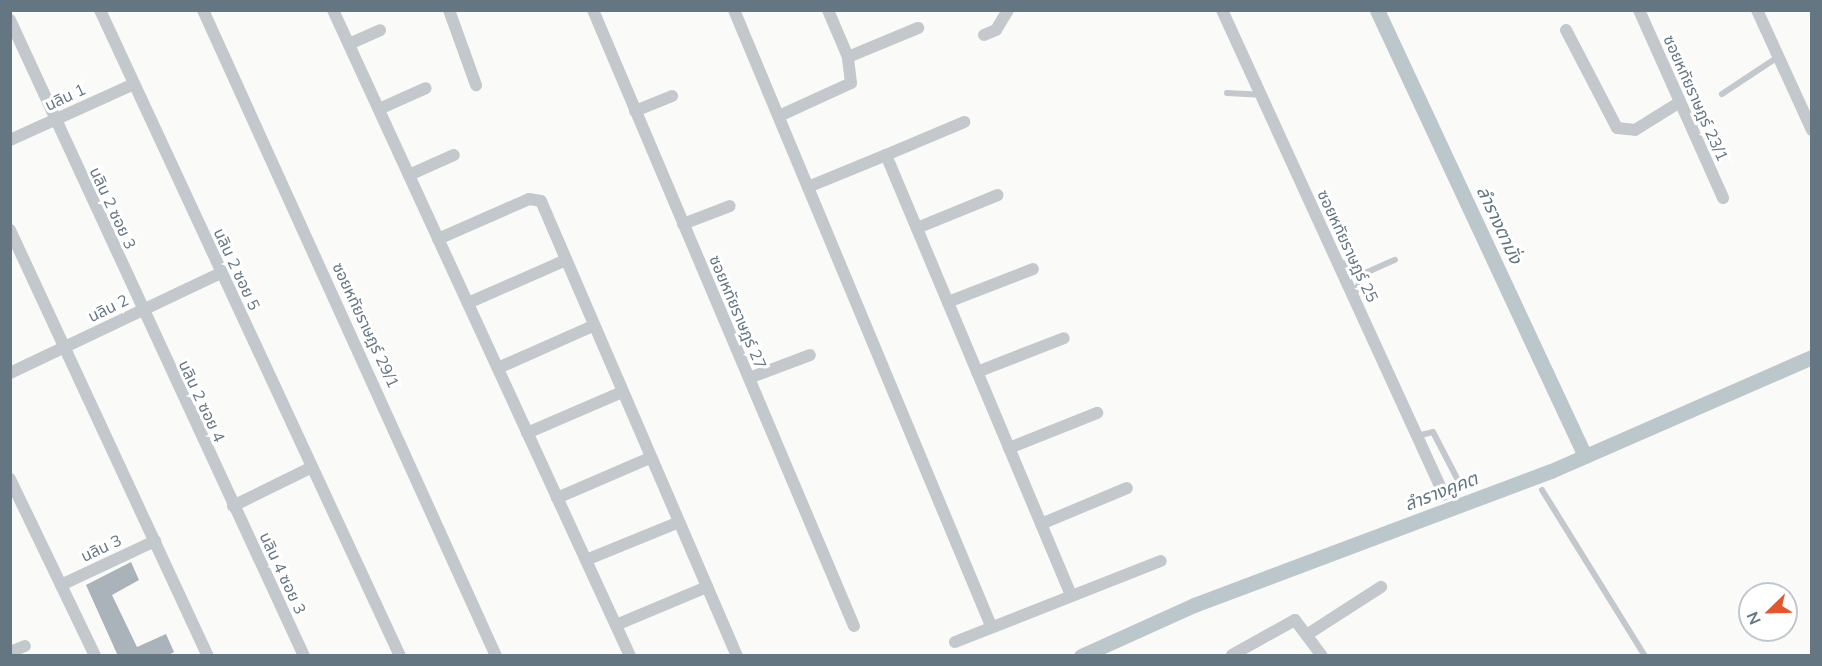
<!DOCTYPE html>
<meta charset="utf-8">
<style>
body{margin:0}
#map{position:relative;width:1822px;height:666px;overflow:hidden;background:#fafaf8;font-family:Mulish,"Noto Sans Thai",sans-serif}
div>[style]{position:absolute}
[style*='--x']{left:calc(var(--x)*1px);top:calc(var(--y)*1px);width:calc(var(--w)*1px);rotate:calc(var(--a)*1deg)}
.canal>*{height:15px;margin:-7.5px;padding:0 7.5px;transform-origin:7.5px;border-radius:7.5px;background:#bbc7cb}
.building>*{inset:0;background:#aab3b9}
.lane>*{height:6px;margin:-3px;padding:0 3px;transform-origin:3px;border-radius:3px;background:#c3c8cc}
.street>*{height:12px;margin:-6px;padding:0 6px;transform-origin:6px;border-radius:6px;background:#c3c8cc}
span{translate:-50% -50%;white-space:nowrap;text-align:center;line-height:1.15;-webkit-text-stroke:6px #fff;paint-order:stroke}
.street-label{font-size:16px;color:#657683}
.water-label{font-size:18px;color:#60757c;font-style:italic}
.frame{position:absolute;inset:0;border:12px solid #657683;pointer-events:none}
.north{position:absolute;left:1738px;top:582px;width:60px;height:60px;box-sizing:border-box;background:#fff;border:2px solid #c1c8cd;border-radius:50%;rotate:247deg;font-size:16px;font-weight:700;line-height:24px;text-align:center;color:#657683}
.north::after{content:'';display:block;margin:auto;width:21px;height:27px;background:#e4572e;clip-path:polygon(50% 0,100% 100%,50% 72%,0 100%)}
</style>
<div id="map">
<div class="canal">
<i style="--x:1377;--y:10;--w:492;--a:65"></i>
<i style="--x:1081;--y:656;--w:124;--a:-24.3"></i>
<i style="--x:1194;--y:605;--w:381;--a:-20.6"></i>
<i style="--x:1551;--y:471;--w:285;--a:-23.6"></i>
</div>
<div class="building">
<i style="clip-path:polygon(131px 562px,139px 580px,112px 595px,137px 647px,166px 634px,174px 652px,167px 656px,118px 656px,86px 585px)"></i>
</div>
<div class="lane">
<i style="--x:1227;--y:93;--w:34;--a:3"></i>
<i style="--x:1722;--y:94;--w:67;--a:-33.5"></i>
<i style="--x:1338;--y:260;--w:29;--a:29"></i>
<i style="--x:1354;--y:296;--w:24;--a:-68"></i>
<i style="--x:1363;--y:274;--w:35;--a:-24"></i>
<i style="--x:1417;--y:436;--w:16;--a:-14"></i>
<i style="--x:1433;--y:432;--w:61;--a:62.6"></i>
<i style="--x:1542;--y:490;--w:195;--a:58.2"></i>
</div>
<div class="street">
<i style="--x:100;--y:10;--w:712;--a:65.09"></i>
<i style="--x:203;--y:10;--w:709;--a:65.6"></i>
<i style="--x:333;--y:10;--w:711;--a:65.31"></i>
<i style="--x:449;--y:10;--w:80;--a:70.2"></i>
<i style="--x:593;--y:10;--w:669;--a:67.04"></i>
<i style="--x:734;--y:10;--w:667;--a:67.35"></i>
<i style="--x:1222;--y:10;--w:533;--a:65.4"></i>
<i style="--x:1639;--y:10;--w:206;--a:65.9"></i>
<i style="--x:1757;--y:10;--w:132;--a:65.4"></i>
<i style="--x:10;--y:20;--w:701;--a:65.19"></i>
<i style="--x:1566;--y:30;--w:110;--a:62.5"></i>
<i style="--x:1617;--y:128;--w:18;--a:6"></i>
<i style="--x:1635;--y:130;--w:53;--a:-31.9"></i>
<i style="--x:984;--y:35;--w:13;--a:-23"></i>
<i style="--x:996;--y:30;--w:23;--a:-59"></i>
<i style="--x:349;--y:44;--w:34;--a:-24"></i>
<i style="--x:848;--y:57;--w:76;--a:-22.5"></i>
<i style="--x:379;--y:109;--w:51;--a:-24.1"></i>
<i style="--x:635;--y:111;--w:40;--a:-22"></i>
<i style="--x:779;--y:116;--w:79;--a:-24.6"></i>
<i style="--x:851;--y:83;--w:26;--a:-97"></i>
<i style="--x:848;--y:57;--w:51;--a:-113.1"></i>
<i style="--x:10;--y:140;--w:136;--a:-24.3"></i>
<i style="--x:886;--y:155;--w:85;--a:-22.9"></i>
<i style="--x:409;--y:175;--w:49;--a:-24"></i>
<i style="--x:808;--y:187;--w:84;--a:-22.3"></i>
<i style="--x:886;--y:155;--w:478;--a:67.2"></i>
<i style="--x:683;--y:224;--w:50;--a:-21"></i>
<i style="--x:917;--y:228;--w:87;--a:-22.2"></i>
<i style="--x:10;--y:230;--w:470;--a:65.1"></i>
<i style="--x:438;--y:239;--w:99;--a:-23.7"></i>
<i style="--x:529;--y:199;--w:12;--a:9"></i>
<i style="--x:541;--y:201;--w:495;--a:66.7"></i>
<i style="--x:948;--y:302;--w:91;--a:-21.2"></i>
<i style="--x:468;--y:303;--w:107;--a:-23.7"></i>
<i style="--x:498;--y:368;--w:104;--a:-23.9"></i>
<i style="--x:977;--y:372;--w:93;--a:-21.3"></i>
<i style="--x:10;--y:373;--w:233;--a:-25.4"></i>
<i style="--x:749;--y:378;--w:65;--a:-20.7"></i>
<i style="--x:527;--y:433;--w:103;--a:-23.3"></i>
<i style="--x:1009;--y:448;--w:95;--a:-21.7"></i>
<i style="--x:10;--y:479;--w:196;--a:64.3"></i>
<i style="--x:557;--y:498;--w:101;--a:-23.3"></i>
<i style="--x:233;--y:506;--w:88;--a:-26.3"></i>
<i style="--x:1041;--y:524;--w:93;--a:-22.7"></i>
<i style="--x:586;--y:560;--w:100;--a:-22.2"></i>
<i style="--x:61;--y:585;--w:104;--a:-25.1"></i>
<i style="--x:616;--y:625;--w:99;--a:-22.7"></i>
<i style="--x:1308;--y:634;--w:87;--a:-32.8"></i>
<i style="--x:955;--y:642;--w:221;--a:-21.5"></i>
<i style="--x:10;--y:652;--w:16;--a:-22"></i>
<i style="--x:1232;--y:655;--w:72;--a:-29.1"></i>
<i style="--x:1295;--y:620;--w:45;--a:53.1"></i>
</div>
<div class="street-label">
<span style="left:65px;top:97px;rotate:-25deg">นลิน 1</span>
<span style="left:1696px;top:98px;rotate:66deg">ซอยหทัยราษฎร์ 23/1</span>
<span style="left:113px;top:208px;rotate:65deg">นลิน 2 ซอย 3</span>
<span style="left:1348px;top:246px;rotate:65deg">ซอยหทัยราษฎร์ 25</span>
<span style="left:237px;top:269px;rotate:65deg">นลิน 2 ซอย 5</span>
<span style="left:108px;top:308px;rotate:-26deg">นลิน 2</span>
<span style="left:738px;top:312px;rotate:67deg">ซอยหทัยราษฎร์ 27</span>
<span style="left:366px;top:325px;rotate:65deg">ซอยหทัยราษฎร์ 29/1</span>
<span style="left:202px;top:401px;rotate:65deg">นลิน 2 ซอย 4</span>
<span style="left:101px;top:548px;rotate:-25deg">นลิน 3</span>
<span style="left:283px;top:573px;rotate:65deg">นลิน 4 ซอย 3</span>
</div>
<div class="water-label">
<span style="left:1499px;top:225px;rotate:65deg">ลำรางตามั่ง</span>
<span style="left:1441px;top:492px;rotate:-21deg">ลำรางคูคต</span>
</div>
<div class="frame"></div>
<div class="north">N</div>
</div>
